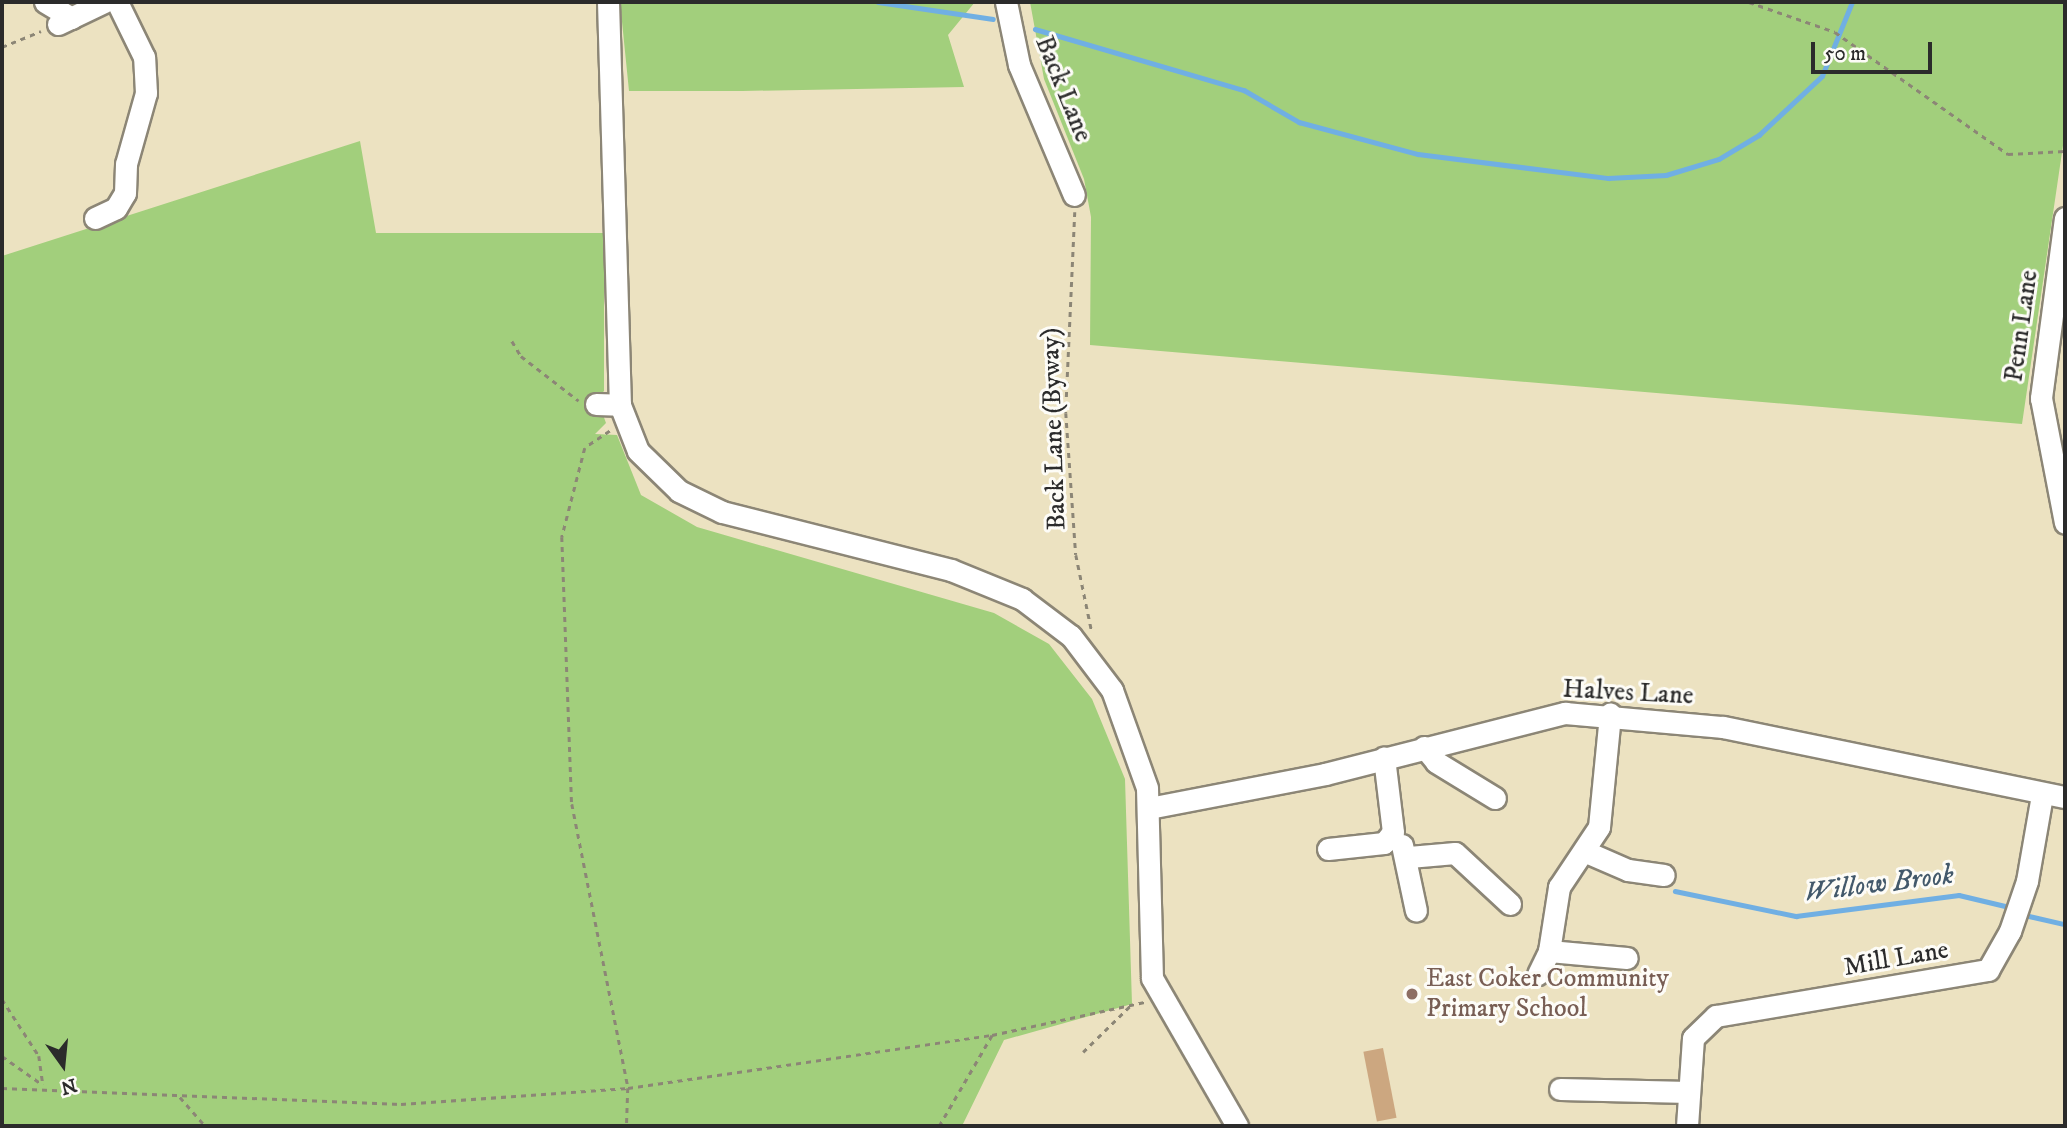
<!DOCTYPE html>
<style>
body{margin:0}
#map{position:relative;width:2067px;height:1128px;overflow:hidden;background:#ece2c1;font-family:"IM FELL DW Pica",serif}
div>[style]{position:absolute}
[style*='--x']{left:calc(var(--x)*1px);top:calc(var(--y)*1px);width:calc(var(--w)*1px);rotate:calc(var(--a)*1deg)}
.green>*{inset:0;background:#a2cf7c}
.stream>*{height:4.5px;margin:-2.25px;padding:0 2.25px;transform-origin:2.25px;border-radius:2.25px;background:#70afe3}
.building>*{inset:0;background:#cca780;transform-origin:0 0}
.path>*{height:2.5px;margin-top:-1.25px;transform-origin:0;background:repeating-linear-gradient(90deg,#8c8676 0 5px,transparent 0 10px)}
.roads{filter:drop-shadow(2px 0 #8c8676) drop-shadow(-2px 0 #8c8676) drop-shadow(0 2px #8c8676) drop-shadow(0 -2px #8c8676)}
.minor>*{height:21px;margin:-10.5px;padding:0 10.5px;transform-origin:10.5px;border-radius:10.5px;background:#fff}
.dots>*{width:19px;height:19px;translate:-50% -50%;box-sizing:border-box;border:4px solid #fdfcf7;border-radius:50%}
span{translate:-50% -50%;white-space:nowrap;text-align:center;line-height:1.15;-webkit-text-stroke:6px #fdfcf7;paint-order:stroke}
.street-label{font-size:26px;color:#2b2b2b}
.education-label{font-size:26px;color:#785e54}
.left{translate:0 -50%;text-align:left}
.water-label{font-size:28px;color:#43596b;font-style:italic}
.frame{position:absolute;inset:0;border:4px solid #2b2b2b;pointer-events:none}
.north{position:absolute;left:28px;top:1030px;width:70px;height:70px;-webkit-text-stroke:5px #fdfcf7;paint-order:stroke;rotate:165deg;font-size:19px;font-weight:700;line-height:28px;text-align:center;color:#2b2b2b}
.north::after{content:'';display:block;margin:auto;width:24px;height:32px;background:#2b2b2b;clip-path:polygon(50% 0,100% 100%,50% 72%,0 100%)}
.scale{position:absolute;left:1811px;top:42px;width:121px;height:32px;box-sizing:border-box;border:4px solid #2b2b2b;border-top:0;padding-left:9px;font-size:21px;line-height:24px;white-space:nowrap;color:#2b2b2b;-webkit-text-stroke:5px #fdfcf7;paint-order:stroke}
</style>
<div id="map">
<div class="green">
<i style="clip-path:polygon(620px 2px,975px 2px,948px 35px,964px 87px,742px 91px,629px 91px)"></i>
<i style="clip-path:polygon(1030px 2px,2065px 2px,2065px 132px,2022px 424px,1090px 345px,1091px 217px,1084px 179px,1044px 79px)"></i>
<i style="clip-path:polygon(360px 141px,376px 233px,604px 233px,604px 391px,597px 398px,606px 423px,595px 434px,617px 435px,641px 495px,697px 527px,994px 613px,1049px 644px,1092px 699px,1125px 779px,1132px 1004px,1004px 1040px,962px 1126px,2px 1126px,2px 256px)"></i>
</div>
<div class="stream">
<i style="--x:878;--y:2;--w:116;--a:8.4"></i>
<i style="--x:1035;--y:29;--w:218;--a:16.3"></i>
<i style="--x:1244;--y:90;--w:64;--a:30.2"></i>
<i style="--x:1299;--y:122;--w:123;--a:15.1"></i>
<i style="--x:1418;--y:154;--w:192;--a:7.2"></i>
<i style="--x:1608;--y:178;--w:58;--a:-3"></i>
<i style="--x:1666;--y:175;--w:55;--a:-16.8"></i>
<i style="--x:1719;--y:159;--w:47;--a:-31"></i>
<i style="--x:1759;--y:135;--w:86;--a:-43.1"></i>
<i style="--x:1822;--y:76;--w:80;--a:-67.9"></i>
<i style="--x:1675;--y:891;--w:124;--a:11.7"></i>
<i style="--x:1796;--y:916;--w:164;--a:-7.3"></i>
<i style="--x:1959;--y:895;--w:47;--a:13.4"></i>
<i style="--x:2029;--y:916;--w:37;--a:13"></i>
</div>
<div class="building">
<i style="left:1383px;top:1048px;width:71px;height:20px;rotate:79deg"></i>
</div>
<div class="path">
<i style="--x:1749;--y:2;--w:91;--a:19.2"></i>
<i style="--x:1835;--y:32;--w:212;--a:35.2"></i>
<i style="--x:2008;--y:154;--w:57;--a:-3"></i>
<i style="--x:2;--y:47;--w:42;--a:-22.3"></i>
<i style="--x:1075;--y:212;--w:201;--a:92.6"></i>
<i style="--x:1066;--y:413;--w:142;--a:86"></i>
<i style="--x:1076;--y:555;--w:79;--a:78.3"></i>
<i style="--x:512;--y:341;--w:17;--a:59"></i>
<i style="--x:521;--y:356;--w:73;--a:37.8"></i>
<i style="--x:610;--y:431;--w:30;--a:146"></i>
<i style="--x:585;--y:448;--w:92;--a:104.5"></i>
<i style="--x:562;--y:537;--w:267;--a:87.9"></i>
<i style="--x:572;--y:804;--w:289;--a:78.8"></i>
<i style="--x:628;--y:1088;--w:38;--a:92"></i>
<i style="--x:2;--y:999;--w:68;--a:57"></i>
<i style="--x:39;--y:1056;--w:29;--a:82"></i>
<i style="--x:1083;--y:1052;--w:69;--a:-44.4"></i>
<i style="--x:2;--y:1056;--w:50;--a:35.3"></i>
<i style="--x:2;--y:1088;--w:399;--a:2.3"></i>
<i style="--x:401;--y:1104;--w:228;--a:-4"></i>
<i style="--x:628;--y:1088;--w:368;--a:-8.3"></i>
<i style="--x:992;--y:1035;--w:156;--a:-12.2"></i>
<i style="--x:180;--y:1097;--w:38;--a:49"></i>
<i style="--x:939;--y:1126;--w:105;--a:-59.8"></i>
</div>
<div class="roads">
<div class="minor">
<i style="--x:45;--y:2;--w:31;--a:31"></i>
<i style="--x:608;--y:2;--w:403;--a:88.3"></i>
<i style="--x:620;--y:405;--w:49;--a:68.6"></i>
<i style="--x:638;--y:451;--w:57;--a:44.3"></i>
<i style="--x:679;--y:491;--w:48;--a:26"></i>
<i style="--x:722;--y:512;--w:236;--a:14.2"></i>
<i style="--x:951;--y:570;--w:77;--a:22.2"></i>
<i style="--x:1022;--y:599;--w:61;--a:37.1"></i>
<i style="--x:1071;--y:636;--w:68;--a:52.8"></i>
<i style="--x:1112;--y:690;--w:104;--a:70.3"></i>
<i style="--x:1147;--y:788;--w:190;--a:88.5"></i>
<i style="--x:1152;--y:978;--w:171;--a:60.1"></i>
<i style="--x:1006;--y:2;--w:64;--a:78.3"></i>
<i style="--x:1019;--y:65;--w:141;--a:67.1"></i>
<i style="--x:58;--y:24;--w:51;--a:-25.6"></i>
<i style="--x:95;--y:218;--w:23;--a:-25"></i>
<i style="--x:116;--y:208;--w:17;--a:-59"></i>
<i style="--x:125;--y:193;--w:29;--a:-88"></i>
<i style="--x:126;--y:164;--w:74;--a:-74.3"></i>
<i style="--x:146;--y:93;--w:36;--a:-93"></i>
<i style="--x:144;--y:57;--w:61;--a:-116.1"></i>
<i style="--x:2065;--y:218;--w:182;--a:97.6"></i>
<i style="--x:2041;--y:398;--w:127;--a:79.1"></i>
<i style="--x:596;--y:404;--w:24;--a:2"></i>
<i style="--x:1424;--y:747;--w:19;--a:51"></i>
<i style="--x:1436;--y:762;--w:69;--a:31.4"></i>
<i style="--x:1149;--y:808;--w:179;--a:-10.9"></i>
<i style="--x:1325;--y:774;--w:248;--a:-14.3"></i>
<i style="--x:1565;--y:713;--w:159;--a:5.1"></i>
<i style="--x:1723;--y:727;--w:349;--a:11.6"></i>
<i style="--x:1402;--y:845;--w:67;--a:78"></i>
<i style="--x:1328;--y:849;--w:56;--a:-6.1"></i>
<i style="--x:1384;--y:843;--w:14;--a:-51"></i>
<i style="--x:1393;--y:832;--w:75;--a:-96.9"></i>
<i style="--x:1584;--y:851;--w:48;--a:23.4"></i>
<i style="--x:1628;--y:870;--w:36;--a:8"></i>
<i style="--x:1409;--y:857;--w:46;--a:-5"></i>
<i style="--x:1455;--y:853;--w:75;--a:42.8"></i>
<i style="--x:1549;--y:951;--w:78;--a:5.1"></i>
<i style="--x:1538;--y:974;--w:25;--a:-64"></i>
<i style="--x:1549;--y:951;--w:65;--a:-81.1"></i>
<i style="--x:1559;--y:887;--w:72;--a:-56.3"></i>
<i style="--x:1599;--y:827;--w:114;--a:-84.4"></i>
<i style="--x:1560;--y:1089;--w:129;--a:1.3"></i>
<i style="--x:1687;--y:1126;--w:88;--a:-86.1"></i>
<i style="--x:1693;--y:1038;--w:32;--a:-44"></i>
<i style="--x:1716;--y:1016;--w:276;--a:-9.6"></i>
<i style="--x:1988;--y:970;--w:45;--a:-60.6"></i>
<i style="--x:2010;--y:931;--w:53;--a:-71.2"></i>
<i style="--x:2027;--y:881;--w:87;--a:-80.1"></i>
</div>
</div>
<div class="dots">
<i style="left:1412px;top:994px;background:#8d6e63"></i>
</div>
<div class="street-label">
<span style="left:1063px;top:89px;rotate:68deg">Back Lane</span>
<span style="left:2022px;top:326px;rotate:-82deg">Penn Lane</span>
<span style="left:1054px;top:429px;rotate:-92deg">Back Lane (Byway)</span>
<span style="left:1628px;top:693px;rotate:3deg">Halves Lane</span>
<span style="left:1896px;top:959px;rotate:-10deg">Mill Lane</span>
</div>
<div class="education-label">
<span class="left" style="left:1426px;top:994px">East Coker Community<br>Primary School</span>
</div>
<div class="water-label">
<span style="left:1879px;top:884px;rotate:-7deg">Willow Brook</span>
</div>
<div class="frame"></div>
<div class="north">N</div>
<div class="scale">50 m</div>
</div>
